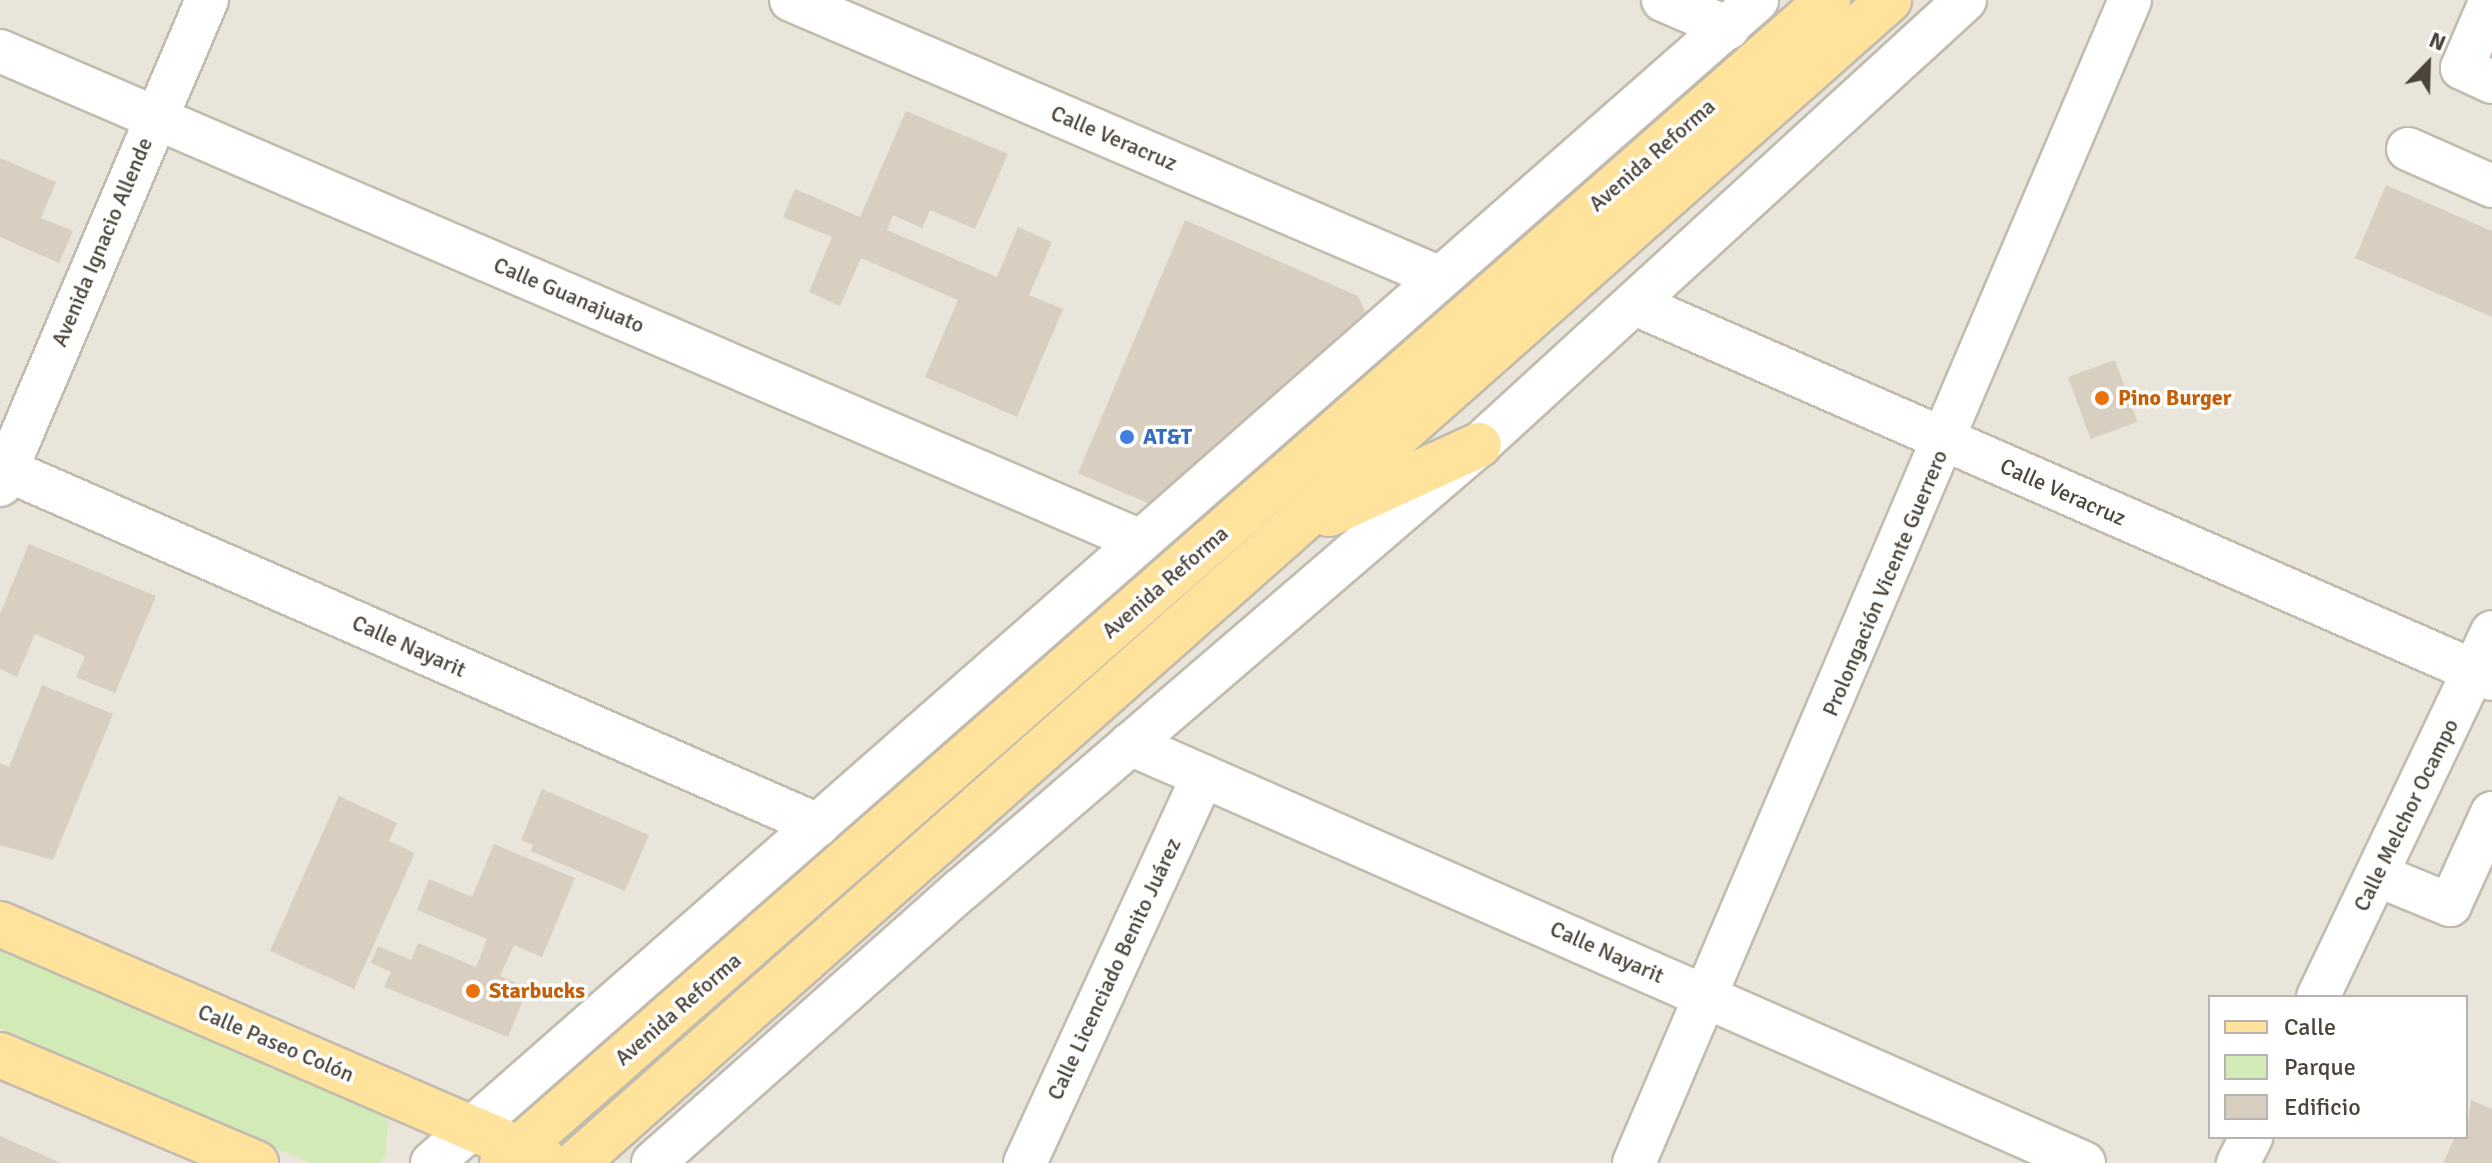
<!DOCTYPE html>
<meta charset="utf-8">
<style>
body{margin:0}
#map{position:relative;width:2492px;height:1163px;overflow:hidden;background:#f6f3ec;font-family:Signika,sans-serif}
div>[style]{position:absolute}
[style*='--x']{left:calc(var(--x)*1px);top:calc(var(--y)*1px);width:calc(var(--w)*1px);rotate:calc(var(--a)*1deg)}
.residential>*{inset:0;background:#eae5da}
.green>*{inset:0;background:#d2eab5}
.building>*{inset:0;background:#d8cfc1;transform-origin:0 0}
.roads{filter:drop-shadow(2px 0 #c2bbae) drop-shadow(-2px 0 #c2bbae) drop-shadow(0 2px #c2bbae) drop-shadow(0 -2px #c2bbae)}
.minor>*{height:42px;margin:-21px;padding:0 21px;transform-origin:21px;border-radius:21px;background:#fff}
.major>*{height:44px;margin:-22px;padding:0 22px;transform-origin:22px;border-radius:22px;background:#ffe39c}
.dots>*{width:22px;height:22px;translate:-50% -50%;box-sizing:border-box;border:4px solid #fff;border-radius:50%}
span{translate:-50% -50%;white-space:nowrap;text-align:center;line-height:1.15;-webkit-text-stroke:7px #fff;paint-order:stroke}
.street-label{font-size:22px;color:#4b4439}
.food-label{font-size:22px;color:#c56008;font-weight:700}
.left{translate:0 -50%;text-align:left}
.shop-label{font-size:22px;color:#366cbe;font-weight:700}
.legend{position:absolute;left:2208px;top:995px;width:260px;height:144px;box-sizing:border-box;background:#fff;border:2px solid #b7b4b0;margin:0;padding:10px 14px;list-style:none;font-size:24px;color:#4b4439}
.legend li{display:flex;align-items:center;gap:16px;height:40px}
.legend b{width:40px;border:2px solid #b7b4b0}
.north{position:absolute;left:2388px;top:24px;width:80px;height:80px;-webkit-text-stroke:6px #fff;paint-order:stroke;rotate:23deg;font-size:22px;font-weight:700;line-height:32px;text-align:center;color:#4b4439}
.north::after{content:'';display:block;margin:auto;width:28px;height:36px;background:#4b4439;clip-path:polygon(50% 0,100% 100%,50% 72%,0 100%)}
</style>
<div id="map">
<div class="residential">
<i style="clip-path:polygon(evenodd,0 0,2492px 0,2492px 1163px,0 1163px,0 0,2210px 997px,2466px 997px,2466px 1137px,2210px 1137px,2210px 997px)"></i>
</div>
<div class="green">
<i style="clip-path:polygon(0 944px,376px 1107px,388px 1122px,385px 1156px,380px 1163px,311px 1163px,0 1029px)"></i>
</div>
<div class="building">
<i style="clip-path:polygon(906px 111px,1008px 154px,975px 229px,930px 210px,922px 228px,893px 215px,887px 230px,997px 277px,1018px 227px,1052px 242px,1029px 295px,1063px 309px,1017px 417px,925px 377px,958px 300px,861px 258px,840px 306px,809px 292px,832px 237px,783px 217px,795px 189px,860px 217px)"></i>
<i style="clip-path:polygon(0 158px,56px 182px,41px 218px,73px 231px,59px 263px,0 237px)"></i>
<i style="clip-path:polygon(2386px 185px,2492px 231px,2492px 317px,2355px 258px)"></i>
<i style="clip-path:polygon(1185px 220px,1358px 296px,1368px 318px,1159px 508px,1078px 473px)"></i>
<i style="left:2115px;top:360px;width:66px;height:50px;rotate:70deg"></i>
<i style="clip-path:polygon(29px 544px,156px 596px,115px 693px,76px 677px,85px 656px,35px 634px,17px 677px,0 669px,0 614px)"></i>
<i style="clip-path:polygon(42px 685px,113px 714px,53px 860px,0 845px,0 763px,9px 767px)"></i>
<i style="clip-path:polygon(542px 789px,649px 835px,625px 891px,531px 851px,533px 845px,521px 840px)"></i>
<i style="clip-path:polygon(339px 796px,397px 823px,389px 841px,415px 853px,354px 989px,270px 951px)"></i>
<i style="clip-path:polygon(494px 844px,575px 878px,542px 957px,514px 945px,500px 976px,528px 988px,508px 1037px,384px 987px,391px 972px,371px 963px,378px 946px,411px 960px,418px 943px,476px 967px,487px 939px,417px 910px,429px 879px,472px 897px)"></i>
<i style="clip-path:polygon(2471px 1100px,2492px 1109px,2492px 1163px,2443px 1163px,2455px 1137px,2466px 1137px)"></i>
<i style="clip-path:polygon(0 1136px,61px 1163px,0 1163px)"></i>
</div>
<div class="roads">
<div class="minor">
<i style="--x:791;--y:0;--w:702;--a:23.17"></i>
<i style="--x:1663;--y:0;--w:71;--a:23.3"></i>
<i style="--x:2491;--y:0;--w:74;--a:113.1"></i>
<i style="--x:2462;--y:68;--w:33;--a:25"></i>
<i style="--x:0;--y:51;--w:1239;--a:23.25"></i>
<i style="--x:2408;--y:149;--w:92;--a:23.8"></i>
<i style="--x:1635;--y:304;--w:935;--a:23.63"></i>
<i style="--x:0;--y:467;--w:893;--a:23.64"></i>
<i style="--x:0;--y:485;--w:527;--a:-66.89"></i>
<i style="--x:1130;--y:744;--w:1042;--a:23.71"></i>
<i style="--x:2377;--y:875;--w:79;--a:22.3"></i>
<i style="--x:2450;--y:905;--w:101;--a:-65.5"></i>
<i style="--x:2318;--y:997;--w:404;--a:-64.5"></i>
<i style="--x:432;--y:1163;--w:1763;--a:-41.27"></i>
<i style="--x:653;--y:1163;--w:413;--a:-41.6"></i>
<i style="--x:962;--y:889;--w:681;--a:-40.66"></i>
<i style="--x:1479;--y:445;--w:659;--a:-42.48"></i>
<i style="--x:1025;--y:1163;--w:426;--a:-65.3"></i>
<i style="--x:1634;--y:1163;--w:1264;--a:-66.9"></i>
<i style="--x:2238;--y:1163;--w:29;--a:-63"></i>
</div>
<div class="major">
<i style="--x:1329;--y:514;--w:165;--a:-24.7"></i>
<i style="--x:0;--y:924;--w:592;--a:23.4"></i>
<i style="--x:0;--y:1055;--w:278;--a:22.9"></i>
<i style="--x:502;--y:1163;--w:1764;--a:-41.25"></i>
<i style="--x:576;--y:1163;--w:1754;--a:-41.53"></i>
</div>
</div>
<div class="dots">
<i style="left:2102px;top:398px;background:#e8710a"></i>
<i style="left:1127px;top:437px;background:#3f7fe0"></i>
<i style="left:473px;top:991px;background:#e8710a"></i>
</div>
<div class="street-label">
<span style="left:1114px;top:138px;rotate:23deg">Calle Veracruz</span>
<span style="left:1652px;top:155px;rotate:-41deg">Avenida Reforma</span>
<span style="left:102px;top:242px;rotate:-67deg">Avenida Ignacio Allende</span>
<span style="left:569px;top:295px;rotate:23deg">Calle Guanajuato</span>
<span style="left:2063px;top:492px;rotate:24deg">Calle Veracruz</span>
<span style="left:1165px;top:582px;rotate:-41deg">Avenida Reforma</span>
<span style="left:1885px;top:583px;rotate:-67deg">Prolongación Vicente Guerrero</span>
<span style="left:409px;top:646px;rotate:24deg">Calle Nayarit</span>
<span style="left:2406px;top:815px;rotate:-64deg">Calle Melchor Ocampo</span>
<span style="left:1607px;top:952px;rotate:24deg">Calle Nayarit</span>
<span style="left:1114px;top:969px;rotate:-65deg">Calle Licenciado Benito Juárez</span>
<span style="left:678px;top:1009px;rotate:-41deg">Avenida Reforma</span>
<span style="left:276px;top:1043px;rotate:23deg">Calle Paseo Colón</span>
</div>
<div class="food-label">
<span class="left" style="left:2118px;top:398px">Pino Burger</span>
<span class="left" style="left:489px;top:991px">Starbucks</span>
</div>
<div class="shop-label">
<span class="left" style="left:1143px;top:437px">AT&amp;T</span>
</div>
<ul class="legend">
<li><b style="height:10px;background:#ffe39c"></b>Calle</li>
<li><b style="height:22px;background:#d2eab5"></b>Parque</li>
<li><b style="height:22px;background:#d8cfc1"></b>Edificio</li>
</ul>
<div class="north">N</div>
</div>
